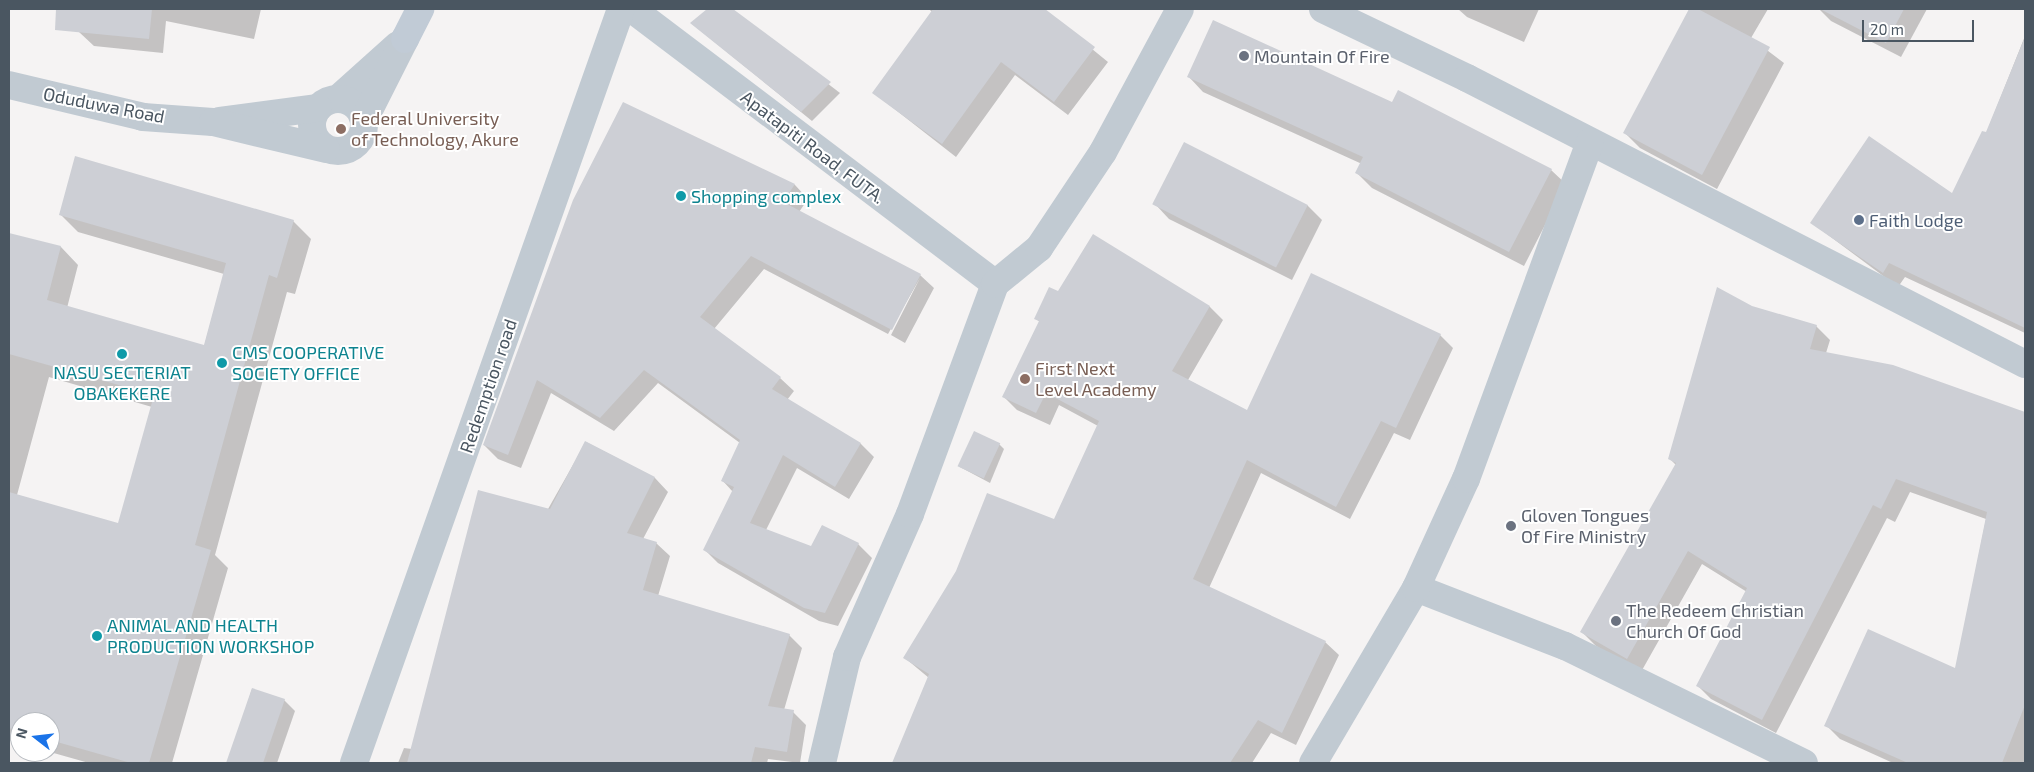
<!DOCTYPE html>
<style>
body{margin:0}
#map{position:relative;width:2034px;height:772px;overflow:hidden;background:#f5f3f3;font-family:"Exo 2",sans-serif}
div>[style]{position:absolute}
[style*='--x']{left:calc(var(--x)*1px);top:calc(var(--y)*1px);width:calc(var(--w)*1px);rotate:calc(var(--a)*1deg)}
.shadow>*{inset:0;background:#0003}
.building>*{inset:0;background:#cdcfd5;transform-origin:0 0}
.minor>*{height:28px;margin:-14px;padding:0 14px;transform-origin:14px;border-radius:14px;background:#c1cad2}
.tertiary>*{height:28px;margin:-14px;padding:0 14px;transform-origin:14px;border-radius:14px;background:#c1cad2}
.tertiary>.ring{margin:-14px;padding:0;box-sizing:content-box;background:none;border:28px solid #c1cad2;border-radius:50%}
.secondary>*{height:28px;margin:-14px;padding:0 14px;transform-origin:14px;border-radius:14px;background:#c1cbd6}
.dots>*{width:14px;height:14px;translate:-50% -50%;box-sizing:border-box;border:2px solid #fff;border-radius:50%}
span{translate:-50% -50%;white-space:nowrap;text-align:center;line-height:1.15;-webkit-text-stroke:4px #fff;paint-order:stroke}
.worship-label{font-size:18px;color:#5b616d}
.left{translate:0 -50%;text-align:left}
.street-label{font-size:18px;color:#4a5661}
.education-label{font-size:18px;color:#785e54}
.culture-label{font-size:18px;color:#0d838f}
.service-label{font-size:18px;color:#4e5e75}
.frame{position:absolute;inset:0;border:10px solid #4a5661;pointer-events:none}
.north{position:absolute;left:10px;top:712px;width:50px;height:50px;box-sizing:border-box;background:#fff;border:1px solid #b7bbc0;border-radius:50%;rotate:286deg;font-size:14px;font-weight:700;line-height:20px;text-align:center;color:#4a5661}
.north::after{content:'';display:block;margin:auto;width:18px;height:22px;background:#1a73e8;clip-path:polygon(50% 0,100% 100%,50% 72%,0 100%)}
.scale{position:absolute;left:1862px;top:20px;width:112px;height:22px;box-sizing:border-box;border:2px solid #4a5661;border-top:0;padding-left:6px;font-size:15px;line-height:18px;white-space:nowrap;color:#4a5661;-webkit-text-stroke:4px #fff;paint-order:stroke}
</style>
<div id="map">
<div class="shadow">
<i style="clip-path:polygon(81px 9px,261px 9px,254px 39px,166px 21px,163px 53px,94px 46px,79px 32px)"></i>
<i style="clip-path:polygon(709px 9px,731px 9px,840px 93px,812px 121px,691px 23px)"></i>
<i style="clip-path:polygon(929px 9px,1043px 9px,1108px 62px,1068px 115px,1015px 75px,956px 157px,874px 93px,932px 12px)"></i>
<i style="clip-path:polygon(1458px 9px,1539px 9px,1524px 42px,1467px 17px)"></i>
<i style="clip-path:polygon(1690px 9px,1768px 9px,1751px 38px,1784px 63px,1717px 189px,1640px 148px,1625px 133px)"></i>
<i style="clip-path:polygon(1819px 9px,1927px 9px,1901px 57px,1831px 21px)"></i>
<i style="clip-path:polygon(2025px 36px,2025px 333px,1905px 277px,1898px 287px,1812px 223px,1952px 195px,1986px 134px)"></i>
<i style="clip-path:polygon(1189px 77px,1392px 103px,1551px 170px,1566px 184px,1524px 266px,1372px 188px,1357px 173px,1362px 164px,1203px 92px)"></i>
<i style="clip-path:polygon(623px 104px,795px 185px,808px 199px,799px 212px,920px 275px,934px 288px,905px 343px,891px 335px,920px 278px,888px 334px,764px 269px,714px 329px,780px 378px,794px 391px,787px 400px,861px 444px,874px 457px,849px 499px,797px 468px,766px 530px,812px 548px,822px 526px,858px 544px,872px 558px,838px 626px,819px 621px,718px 563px,705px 550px,733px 492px,722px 480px,740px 443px,658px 383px,614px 431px,551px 393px,521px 468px,498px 459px,484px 445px)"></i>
<i style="clip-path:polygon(1155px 204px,1307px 205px,1322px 220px,1292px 280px,1169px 219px)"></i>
<i style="clip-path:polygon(evenodd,61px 215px,293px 221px,311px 239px,295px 294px,287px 292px,215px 555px,228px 568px,172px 763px,89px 763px,50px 752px,50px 722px,20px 722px,20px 743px,9px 740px,9px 234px,61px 247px,78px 265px,67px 308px,204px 347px,224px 274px,78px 232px,61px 215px,49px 377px,152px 407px,119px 525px,17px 495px,49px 377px)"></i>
<i style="clip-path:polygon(1093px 236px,1210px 307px,1223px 320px,1188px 380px,1247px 411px,1440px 335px,1453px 348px,1410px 440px,1394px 433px,1350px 519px,1261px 473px,1209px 588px,1325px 642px,1339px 655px,1296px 745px,1271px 733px,1252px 763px,894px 763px,929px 678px,905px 658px,1055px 521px,1098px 426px,1059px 405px,1050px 425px,1017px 410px,1004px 397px,1040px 322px,1036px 319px,1058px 293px)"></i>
<i style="clip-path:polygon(1752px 307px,1816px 326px,1830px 340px,1826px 353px,2025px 413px,2025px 763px,1893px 763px,1840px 739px,1826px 725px,1956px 669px,1986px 519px,1910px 492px,1895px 522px,1887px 518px,1776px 733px,1711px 699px,1698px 686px,1747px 592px,1702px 564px,1641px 672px,1596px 646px,1582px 632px,1676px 465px,1670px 459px)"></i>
<i style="clip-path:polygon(586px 442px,655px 478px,668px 492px,643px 539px,656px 543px,670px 556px,658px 596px,789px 635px,802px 648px,784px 710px,793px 712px,806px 725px,800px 763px,768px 759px,767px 763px,398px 763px,404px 748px,412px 749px)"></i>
<i style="clip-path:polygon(999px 444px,1004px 449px,990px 483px,960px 467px)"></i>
<i style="clip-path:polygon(252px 689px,284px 700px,295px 711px,277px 763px,228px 763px)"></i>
</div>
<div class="building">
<i style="clip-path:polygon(56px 9px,152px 9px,149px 39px,55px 30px)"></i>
<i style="clip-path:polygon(707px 9px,733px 9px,831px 82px,801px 112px,690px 23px)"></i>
<i style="clip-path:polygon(933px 9px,1045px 9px,1095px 47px,1054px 102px,1001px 62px,942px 144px,872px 93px)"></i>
<i style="clip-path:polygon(1689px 9px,1698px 9px,1770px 47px,1702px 175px,1623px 133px)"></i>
<i style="clip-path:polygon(1820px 9px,1904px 9px,1886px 43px)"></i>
<i style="clip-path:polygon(1213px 20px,1392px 102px,1398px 90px,1552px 169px,1509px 252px,1355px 173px,1363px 157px,1187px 77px)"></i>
<i style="clip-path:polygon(2025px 37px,2025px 328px,1889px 263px,1883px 273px,1810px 223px,1869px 136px,1952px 193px,1982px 131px,1986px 132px)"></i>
<i style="clip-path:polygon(623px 102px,795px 184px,783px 202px,921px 274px,892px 330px,751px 256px,700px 317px,781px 377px,772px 389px,861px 443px,835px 487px,783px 455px,750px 523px,811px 546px,822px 525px,859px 543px,825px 613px,804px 608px,703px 550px,734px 487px,721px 481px,740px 440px,644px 370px,600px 418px,537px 380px,508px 455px,483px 445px,573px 200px)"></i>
<i style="left:1184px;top:142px;width:139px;height:70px;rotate:27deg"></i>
<i style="clip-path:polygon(75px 156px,294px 220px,277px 278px,269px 275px,195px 545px,211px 550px,149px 763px,131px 763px,50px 740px,50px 722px,20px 722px,20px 732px,9px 728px,9px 492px,118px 523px,154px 395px,9px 354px,9px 233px,61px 246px,47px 300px,204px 345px,226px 263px,59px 215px)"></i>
<i style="clip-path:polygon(1093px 234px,1210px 306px,1172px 371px,1247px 410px,1311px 273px,1441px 334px,1396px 428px,1381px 421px,1336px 507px,1247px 460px,1193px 579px,1326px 641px,1282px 733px,1258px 720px,1230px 763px,892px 763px,929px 674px,903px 658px,956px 571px,987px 493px,1054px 519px,1099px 421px,1046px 393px,1036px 413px,1002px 397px,1039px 321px,1034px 319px,1049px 287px,1058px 291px)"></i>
<i style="clip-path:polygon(1717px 287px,1752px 306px,1817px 325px,1810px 349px,1893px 365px,2025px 412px,2025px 705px,2002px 763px,1908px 763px,1824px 726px,1868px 629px,1955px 668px,1987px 512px,1896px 479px,1881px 509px,1873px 505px,1762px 720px,1696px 686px,1747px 588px,1688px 551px,1627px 659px,1580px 632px,1676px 463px,1668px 459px)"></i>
<i style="left:974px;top:431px;width:29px;height:39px;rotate:25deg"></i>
<i style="clip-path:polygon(585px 441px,655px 477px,627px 533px,657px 542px,643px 590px,790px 634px,768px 706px,794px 710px,787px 752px,755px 747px,751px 763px,407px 763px,478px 490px,550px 509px)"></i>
<i style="clip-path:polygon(252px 688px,285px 699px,263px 763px,226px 763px)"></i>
</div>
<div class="minor">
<i style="--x:632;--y:9;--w:455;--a:37.1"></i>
<i style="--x:1323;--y:9;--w:160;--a:25.6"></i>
<i style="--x:1467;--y:78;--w:627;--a:27.14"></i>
<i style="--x:9;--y:85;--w:138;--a:13.4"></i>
<i style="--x:143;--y:117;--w:70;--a:4.1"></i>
<i style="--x:1416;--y:588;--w:160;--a:21.3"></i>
<i style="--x:1565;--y:646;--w:266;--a:26.1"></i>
<i style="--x:354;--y:763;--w:800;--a:-70.5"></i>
<i style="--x:822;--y:763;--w:109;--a:-76.7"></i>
<i style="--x:847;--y:657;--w:156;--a:-66.2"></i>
<i style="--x:910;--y:514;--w:245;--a:-69.7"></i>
<i style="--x:995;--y:284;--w:57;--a:-39.3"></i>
<i style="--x:1039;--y:248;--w:115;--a:-56.3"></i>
<i style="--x:1103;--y:152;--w:162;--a:-61.7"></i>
<i style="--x:1313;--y:763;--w:203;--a:-59.5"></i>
<i style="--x:1416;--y:588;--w:120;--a:-65.4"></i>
<i style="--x:1466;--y:479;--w:359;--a:-69.8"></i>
</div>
<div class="tertiary">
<i style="--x:339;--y:98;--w:79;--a:-41.9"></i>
<i class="ring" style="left:312px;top:99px;width:24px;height:24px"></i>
<i style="--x:364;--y:120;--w:91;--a:-63.2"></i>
<i style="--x:220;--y:121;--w:99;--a:-7.6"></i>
<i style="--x:213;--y:122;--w:116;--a:13.4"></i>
</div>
<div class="secondary">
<i style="--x:405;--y:39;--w:34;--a:-63"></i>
</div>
<div class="dots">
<i style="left:1244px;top:56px;background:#6b7280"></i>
<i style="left:341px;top:129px;background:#8d6e63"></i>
<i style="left:681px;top:196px;background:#0f9aa8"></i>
<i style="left:1859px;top:220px;background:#5c6f8a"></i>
<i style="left:122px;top:354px;background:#0f9aa8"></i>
<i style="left:222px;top:363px;background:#0f9aa8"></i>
<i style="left:1025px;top:379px;background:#8d6e63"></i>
<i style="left:1511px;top:526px;background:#6b7280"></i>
<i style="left:1616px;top:621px;background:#6b7280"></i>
<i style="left:97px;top:636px;background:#0f9aa8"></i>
</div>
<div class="worship-label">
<span class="left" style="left:1254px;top:56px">Mountain Of Fire</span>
<span class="left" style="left:1521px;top:526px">Gloven Tongues<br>Of Fire Ministry</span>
<span class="left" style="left:1626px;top:621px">The Redeem Christian<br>Church Of God</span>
</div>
<div class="street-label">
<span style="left:104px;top:105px;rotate:11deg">Oduduwa Road</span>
<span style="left:813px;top:147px;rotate:37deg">Apatapiti Road, FUTA.</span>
<span style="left:488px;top:386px;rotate:-71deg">Redemption road</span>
</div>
<div class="education-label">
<span class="left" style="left:351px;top:129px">Federal University<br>of Technology, Akure</span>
<span class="left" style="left:1035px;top:379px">First Next<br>Level Academy</span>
</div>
<div class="culture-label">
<span class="left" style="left:691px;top:196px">Shopping complex</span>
<span class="left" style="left:232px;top:363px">CMS COOPERATIVE<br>SOCIETY OFFICE</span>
<span style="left:122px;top:383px">NASU SECTERIAT<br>OBAKEKERE</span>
<span class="left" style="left:107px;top:636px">ANIMAL AND HEALTH<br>PRODUCTION WORKSHOP</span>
</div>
<div class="service-label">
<span class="left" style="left:1869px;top:220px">Faith Lodge</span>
</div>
<div class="frame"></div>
<div class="north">N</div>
<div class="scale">20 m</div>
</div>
